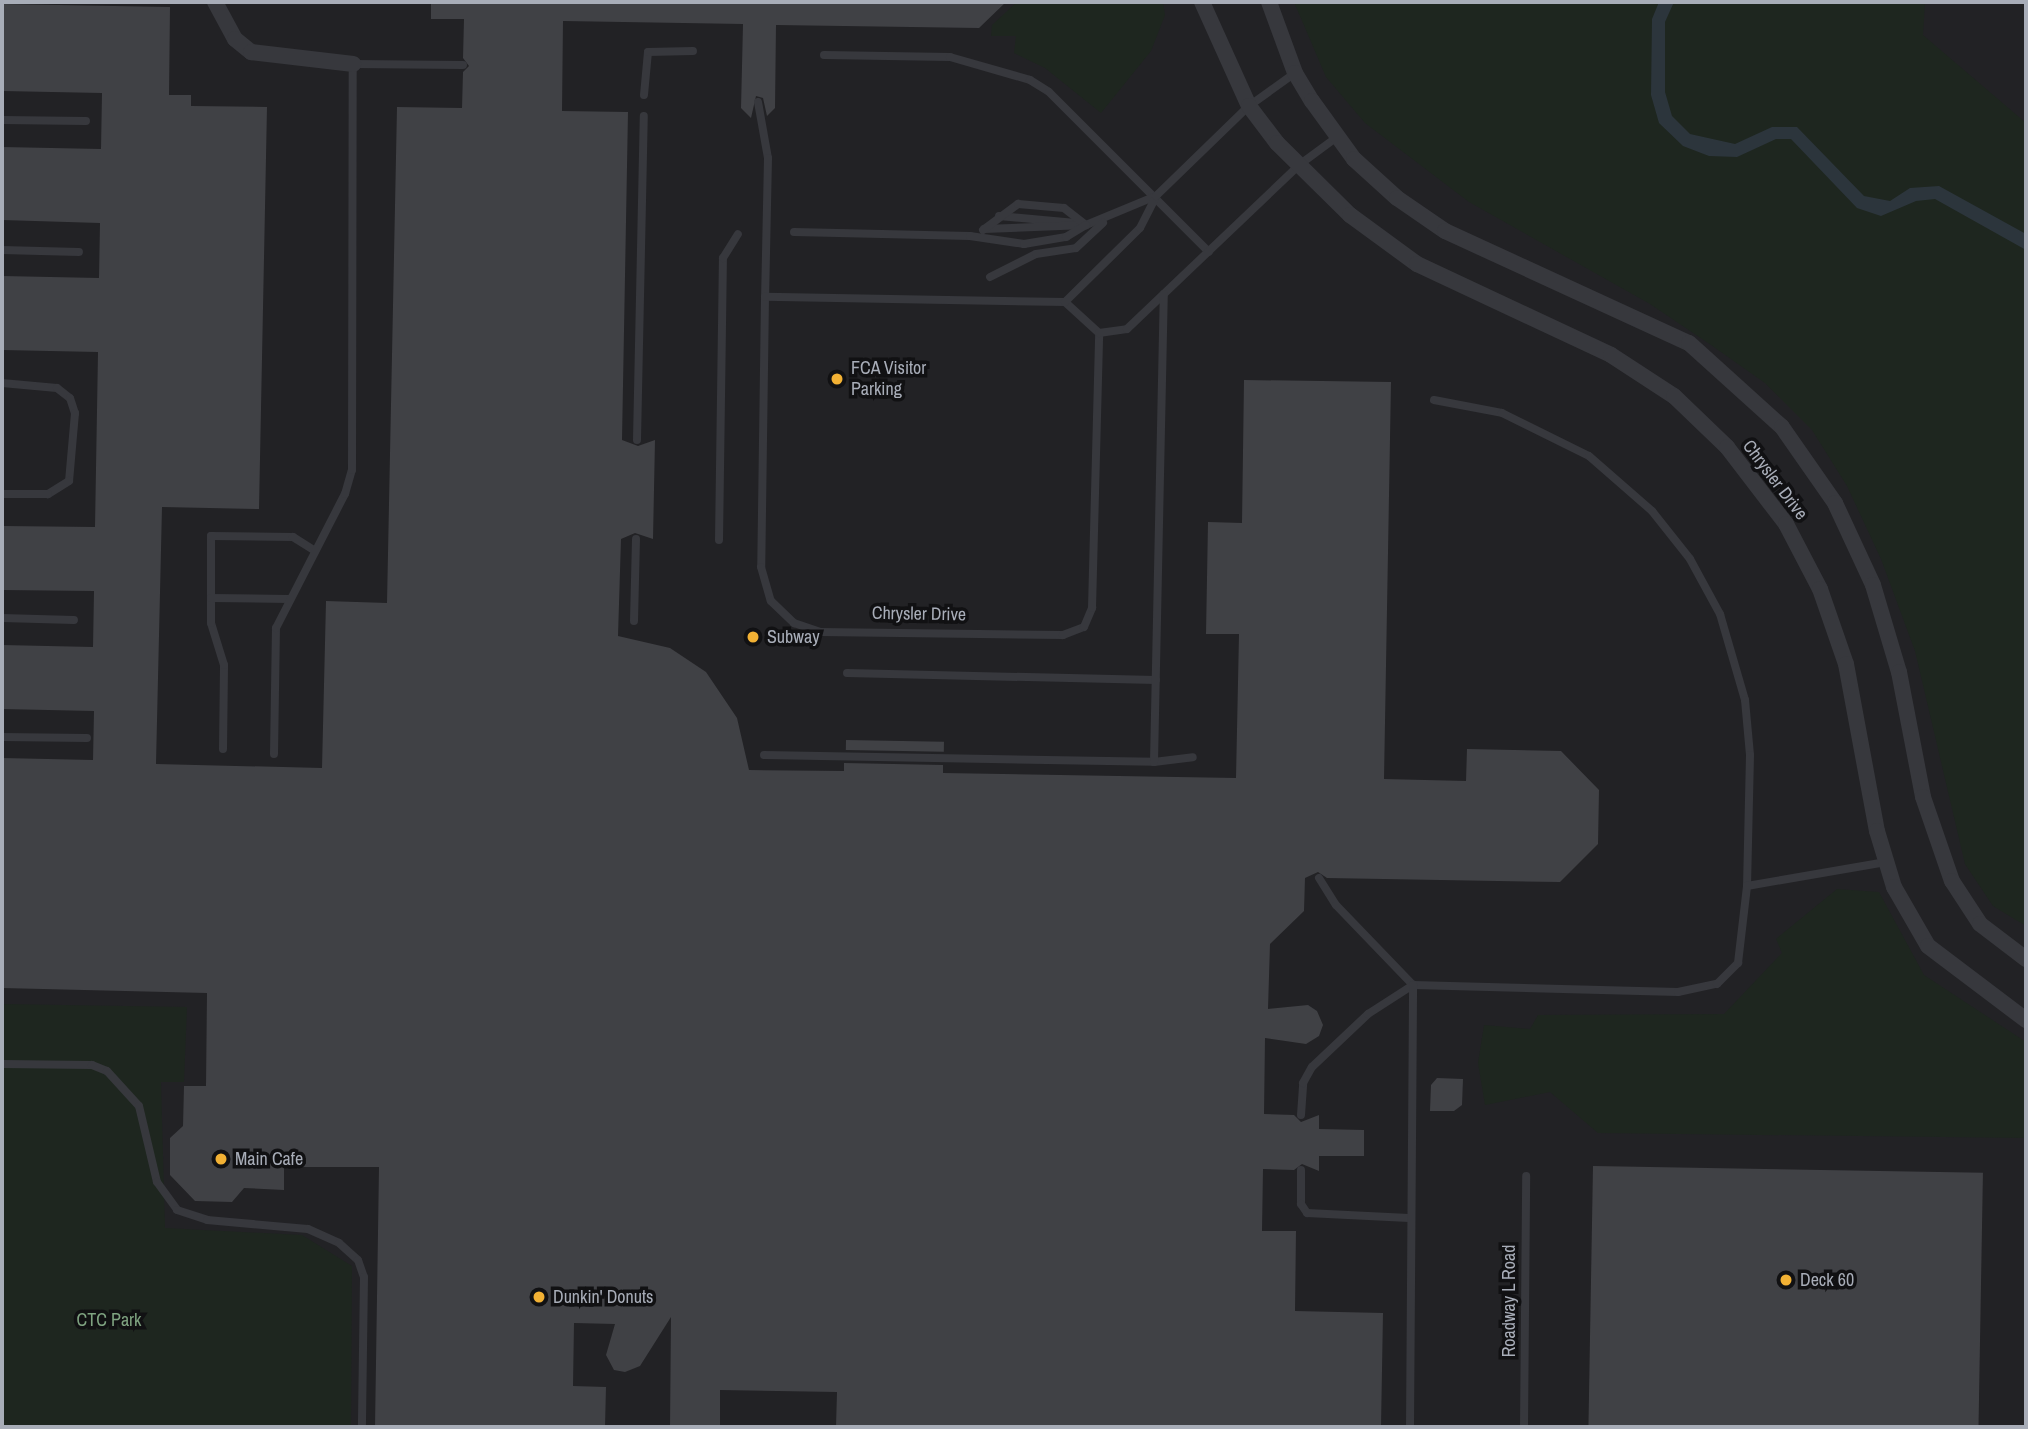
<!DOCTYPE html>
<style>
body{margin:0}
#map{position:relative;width:2028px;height:1429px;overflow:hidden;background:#161618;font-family:"Archivo Narrow",sans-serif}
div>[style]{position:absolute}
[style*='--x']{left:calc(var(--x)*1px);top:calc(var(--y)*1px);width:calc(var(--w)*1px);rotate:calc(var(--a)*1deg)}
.built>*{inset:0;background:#222225;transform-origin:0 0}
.green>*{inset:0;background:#1e261f}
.water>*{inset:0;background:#2c353c}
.building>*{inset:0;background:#404145;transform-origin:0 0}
.lane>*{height:8px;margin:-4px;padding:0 4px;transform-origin:4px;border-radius:4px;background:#37383d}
.street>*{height:16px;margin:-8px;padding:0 8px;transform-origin:8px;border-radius:8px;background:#37383d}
.dots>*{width:19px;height:19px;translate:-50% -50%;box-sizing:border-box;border:4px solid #111113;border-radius:50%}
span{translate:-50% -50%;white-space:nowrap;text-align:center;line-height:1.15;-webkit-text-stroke:7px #111113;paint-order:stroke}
.poi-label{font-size:18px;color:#a8adb8}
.left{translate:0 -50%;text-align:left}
.street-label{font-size:18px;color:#a8adb8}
.park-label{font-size:18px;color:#7fa381}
.frame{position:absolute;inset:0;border:4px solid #a8adb8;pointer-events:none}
</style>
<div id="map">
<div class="built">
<i style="left:2px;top:2px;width:2024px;height:1425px"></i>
</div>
<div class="green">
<i style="clip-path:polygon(1017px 2px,1163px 2px,1165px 15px,1151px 51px,1101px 113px,1045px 68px,1014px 53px,1016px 36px,991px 36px,992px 25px)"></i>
<i style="clip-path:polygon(1294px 2px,1925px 2px,1923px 35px,2026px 123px,2026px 926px,1993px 906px,1965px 864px,1915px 651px,1881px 559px,1847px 486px,1812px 430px,1765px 383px,1711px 345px,1650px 304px,1469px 202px,1365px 123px,1326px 77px)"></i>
<i style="clip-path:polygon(1837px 889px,1879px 892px,1924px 975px,2026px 1042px,2026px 1138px,1598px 1133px,1550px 1092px,1485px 1105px,1478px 1063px,1484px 1025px,1530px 1029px,1538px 1015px,1724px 1014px,1782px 953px,1776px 939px)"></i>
<i style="clip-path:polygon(2px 1004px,187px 1007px,184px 1082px,161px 1082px,165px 1228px,302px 1235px,352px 1266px,351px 1427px,2px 1427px)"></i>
</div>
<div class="water">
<i style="clip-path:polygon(1659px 2px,1674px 2px,1665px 22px,1665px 92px,1672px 116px,1690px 134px,1735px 144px,1772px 127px,1797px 127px,1864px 196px,1890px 201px,1910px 188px,1939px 186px,2026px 234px,2026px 250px,1935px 199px,1916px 201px,1881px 216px,1857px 208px,1791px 139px,1776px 139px,1737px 157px,1709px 156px,1683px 146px,1659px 123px,1651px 95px,1652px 19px)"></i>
</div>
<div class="building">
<i style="clip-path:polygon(431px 2px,1006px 2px,979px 28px,776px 25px,775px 108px,767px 116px,763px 98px,756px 96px,751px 118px,741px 108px,743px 24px,563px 21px,562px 111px,628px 112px,622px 440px,638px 446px,655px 440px,653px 539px,635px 533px,621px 539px,618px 636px,670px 648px,706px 672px,737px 718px,749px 770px,844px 771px,844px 763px,943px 765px,943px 773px,1236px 778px,1239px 634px,1206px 634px,1208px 522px,1242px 523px,1244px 380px,1391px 382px,1384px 779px,1466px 781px,1467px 749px,1561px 751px,1599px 790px,1598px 844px,1560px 882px,1327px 878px,1318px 872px,1305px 878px,1304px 911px,1270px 944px,1268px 1009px,1308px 1005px,1317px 1011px,1323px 1025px,1319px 1036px,1306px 1044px,1265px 1038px,1264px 1114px,1294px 1115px,1301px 1122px,1319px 1115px,1319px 1129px,1364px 1130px,1364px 1156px,1319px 1156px,1319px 1171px,1302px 1164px,1294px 1170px,1263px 1169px,1262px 1231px,1296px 1231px,1295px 1311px,1383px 1313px,1381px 1427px,836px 1427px,837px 1392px,720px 1390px,720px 1427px,670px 1427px,671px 1317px,640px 1366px,625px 1372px,614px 1370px,606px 1355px,615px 1324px,574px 1323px,573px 1386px,606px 1387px,605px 1427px,375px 1427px,379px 1167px,284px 1167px,284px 1190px,244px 1188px,232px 1202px,195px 1201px,170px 1175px,170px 1138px,183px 1126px,184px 1086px,206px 1086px,207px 993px,2px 988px,2px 758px,93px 760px,94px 711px,2px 709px,2px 645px,93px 647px,94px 591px,2px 590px,2px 526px,95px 527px,98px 352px,2px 350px,2px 276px,99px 278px,100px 223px,2px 220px,2px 147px,101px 149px,102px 93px,2px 91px,2px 4px,170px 7px,169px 95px,191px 95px,191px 106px,267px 107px,259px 509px,162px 507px,156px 764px,322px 768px,326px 601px,387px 603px,397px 107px,462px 108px,463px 72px,469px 66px,463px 58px,464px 19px,431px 19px)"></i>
<i style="left:846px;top:740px;width:98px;height:10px;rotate:1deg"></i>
<i style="clip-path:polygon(1437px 1078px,1463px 1079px,1462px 1105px,1454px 1111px,1430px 1111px,1431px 1085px)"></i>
<i style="left:1593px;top:1166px;width:390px;height:261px;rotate:1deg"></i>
</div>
<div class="lane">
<i style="--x:824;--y:55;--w:126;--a:0.9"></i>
<i style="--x:950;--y:57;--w:83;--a:16"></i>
<i style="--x:1030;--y:80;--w:22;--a:32"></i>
<i style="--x:1049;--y:92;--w:226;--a:45"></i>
<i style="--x:644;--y:95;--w:43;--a:-84.7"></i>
<i style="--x:648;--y:52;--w:45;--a:-1.3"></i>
<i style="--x:758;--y:102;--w:57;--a:79.9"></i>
<i style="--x:768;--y:158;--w:139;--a:91.2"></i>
<i style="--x:765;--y:297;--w:270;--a:90.8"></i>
<i style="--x:761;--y:567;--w:35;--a:74"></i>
<i style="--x:771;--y:601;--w:32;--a:44"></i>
<i style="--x:794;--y:623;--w:28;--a:19"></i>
<i style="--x:820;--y:632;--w:243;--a:0.7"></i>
<i style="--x:1063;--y:635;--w:22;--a:-21"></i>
<i style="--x:1084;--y:627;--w:21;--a:-67"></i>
<i style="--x:1092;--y:608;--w:275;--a:-88.5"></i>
<i style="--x:1099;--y:333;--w:46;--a:-137.6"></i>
<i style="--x:1065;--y:302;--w:300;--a:-179"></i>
<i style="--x:2;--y:120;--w:84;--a:0.7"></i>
<i style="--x:999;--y:216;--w:77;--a:5.2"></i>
<i style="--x:984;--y:229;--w:102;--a:-2.2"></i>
<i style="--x:1086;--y:225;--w:76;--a:-22.5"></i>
<i style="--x:983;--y:230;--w:44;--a:-36.6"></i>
<i style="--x:1018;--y:204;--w:46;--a:5"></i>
<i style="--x:1064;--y:208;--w:28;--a:38"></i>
<i style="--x:794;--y:232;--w:176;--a:1.3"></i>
<i style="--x:970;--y:236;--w:55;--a:8.4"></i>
<i style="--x:1024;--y:244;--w:43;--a:-9.5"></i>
<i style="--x:1066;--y:237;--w:23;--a:-31"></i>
<i style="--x:2;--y:250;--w:77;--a:1.5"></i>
<i style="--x:990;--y:277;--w:51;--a:-26.6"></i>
<i style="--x:1036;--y:254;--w:40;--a:-8.5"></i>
<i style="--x:1076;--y:248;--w:37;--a:-43"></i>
<i style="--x:1065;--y:302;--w:105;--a:-44.6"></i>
<i style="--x:1140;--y:228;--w:36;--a:-63"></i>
<i style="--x:1156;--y:196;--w:129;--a:-44.1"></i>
<i style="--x:1249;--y:106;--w:57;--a:-35.7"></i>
<i style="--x:1099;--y:333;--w:28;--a:-8"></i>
<i style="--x:1127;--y:329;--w:238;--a:-43.6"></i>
<i style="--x:1299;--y:165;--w:47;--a:-36.4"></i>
<i style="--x:2;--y:383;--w:55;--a:5.2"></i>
<i style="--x:57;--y:388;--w:16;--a:38"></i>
<i style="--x:70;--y:398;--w:16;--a:72"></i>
<i style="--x:75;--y:413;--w:68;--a:95"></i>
<i style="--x:69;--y:481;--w:25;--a:148"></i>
<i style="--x:48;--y:494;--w:46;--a:180"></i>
<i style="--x:1434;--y:400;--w:69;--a:10.8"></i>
<i style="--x:1502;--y:413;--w:97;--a:26.3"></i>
<i style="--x:1589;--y:456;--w:84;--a:41.1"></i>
<i style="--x:1652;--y:511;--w:61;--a:51.6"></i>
<i style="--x:1690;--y:559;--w:63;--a:61.4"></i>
<i style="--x:1720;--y:614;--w:90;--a:73.8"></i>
<i style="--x:1745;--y:700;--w:55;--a:84.8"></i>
<i style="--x:1750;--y:755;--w:131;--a:91.3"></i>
<i style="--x:637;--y:440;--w:324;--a:-88.8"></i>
<i style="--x:719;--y:540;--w:282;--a:-89.2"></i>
<i style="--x:723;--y:258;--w:28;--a:-58"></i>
<i style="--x:211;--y:598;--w:62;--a:-90"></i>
<i style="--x:211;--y:536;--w:82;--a:0.7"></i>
<i style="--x:293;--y:537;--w:26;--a:32"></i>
<i style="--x:2;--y:618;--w:72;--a:1.6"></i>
<i style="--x:634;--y:621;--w:82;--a:-88.6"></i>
<i style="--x:847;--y:673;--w:309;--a:1.3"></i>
<i style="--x:2;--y:737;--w:85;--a:0.7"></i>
<i style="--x:223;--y:749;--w:84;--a:-89.3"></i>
<i style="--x:224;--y:665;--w:44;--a:-107.2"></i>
<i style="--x:211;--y:623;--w:25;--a:-90"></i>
<i style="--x:211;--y:598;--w:78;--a:0.7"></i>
<i style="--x:274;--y:754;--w:126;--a:-89.1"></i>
<i style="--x:276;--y:628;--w:151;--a:-62.8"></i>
<i style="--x:345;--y:494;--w:25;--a:-74"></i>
<i style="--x:352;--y:470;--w:406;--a:-89.9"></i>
<i style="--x:353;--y:64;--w:110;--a:0.5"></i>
<i style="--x:764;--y:755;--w:390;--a:1"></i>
<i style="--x:1154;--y:762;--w:39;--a:-7"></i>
<i style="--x:1154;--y:762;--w:468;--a:-88.8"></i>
<i style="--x:1319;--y:878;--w:32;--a:58"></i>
<i style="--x:1336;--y:905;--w:111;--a:46.1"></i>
<i style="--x:1413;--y:985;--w:265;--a:1.5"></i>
<i style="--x:1678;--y:992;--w:40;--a:-12"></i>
<i style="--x:1717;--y:984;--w:30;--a:-45"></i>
<i style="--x:1738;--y:963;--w:78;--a:-83.3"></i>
<i style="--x:1747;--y:886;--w:141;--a:-9.8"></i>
<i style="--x:2;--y:1064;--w:90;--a:0.6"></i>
<i style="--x:92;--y:1065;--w:16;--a:22"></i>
<i style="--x:107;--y:1071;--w:47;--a:47.6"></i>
<i style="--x:139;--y:1106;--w:78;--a:76.7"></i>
<i style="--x:157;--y:1182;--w:34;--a:54"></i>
<i style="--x:177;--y:1210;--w:32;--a:18"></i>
<i style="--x:207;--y:1220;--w:101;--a:5.1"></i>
<i style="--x:308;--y:1229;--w:34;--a:24"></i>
<i style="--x:339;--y:1243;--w:25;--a:42"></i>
<i style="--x:358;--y:1260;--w:18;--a:71"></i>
<i style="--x:364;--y:1277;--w:150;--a:90.8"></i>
<i style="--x:1301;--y:1115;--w:32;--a:-86"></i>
<i style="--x:1303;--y:1083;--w:18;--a:-61"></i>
<i style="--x:1312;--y:1067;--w:77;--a:-43.4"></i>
<i style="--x:1368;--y:1014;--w:54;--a:-32.8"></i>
<i style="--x:1301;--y:1170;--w:34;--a:90"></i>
<i style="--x:1301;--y:1204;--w:11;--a:56"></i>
<i style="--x:1307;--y:1213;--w:102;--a:2.8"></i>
<i style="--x:1410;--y:1427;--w:442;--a:-89.6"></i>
<i style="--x:1524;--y:1427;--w:251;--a:-89.5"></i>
</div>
<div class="street">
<i style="--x:215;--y:2;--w:42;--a:61.6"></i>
<i style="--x:235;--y:39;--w:21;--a:39"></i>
<i style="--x:251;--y:52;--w:103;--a:6.7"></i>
<i style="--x:1202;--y:2;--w:114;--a:65.7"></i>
<i style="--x:1249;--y:106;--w:46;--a:52.9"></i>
<i style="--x:1277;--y:143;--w:103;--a:44.6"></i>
<i style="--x:1350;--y:215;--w:83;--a:36.2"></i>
<i style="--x:1417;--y:264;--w:214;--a:25.1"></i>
<i style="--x:1611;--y:355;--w:75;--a:33.1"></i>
<i style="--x:1674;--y:396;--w:74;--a:43.9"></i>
<i style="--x:1727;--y:447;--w:97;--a:52.5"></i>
<i style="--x:1786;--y:524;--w:73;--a:62.4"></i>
<i style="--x:1820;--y:589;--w:79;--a:70.9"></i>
<i style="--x:1846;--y:664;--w:170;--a:79.5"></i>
<i style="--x:1877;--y:831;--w:59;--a:73.1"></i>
<i style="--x:1894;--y:887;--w:68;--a:60"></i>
<i style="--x:1928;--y:946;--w:123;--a:37.1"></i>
<i style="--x:1269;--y:2;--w:76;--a:69.9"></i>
<i style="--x:1295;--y:73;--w:33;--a:59"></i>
<i style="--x:1312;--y:101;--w:72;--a:54.1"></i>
<i style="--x:1354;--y:159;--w:58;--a:42.2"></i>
<i style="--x:1397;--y:198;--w:58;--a:34.5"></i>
<i style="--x:1445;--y:231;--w:268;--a:24.7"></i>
<i style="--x:1689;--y:343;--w:125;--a:42.1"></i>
<i style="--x:1782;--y:427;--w:93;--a:55.1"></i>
<i style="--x:1835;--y:503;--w:90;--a:65.1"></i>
<i style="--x:1873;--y:585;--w:91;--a:73.4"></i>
<i style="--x:1899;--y:672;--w:127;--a:79.1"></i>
<i style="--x:1923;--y:797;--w:89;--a:71"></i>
<i style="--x:1952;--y:881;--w:51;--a:56.9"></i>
<i style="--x:1980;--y:924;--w:58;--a:37.3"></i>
</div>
<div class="dots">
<i style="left:837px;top:379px;background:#f2b134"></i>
<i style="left:753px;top:637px;background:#f2b134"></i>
<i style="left:221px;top:1159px;background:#f2b134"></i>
<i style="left:1786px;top:1280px;background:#f2b134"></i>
<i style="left:539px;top:1297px;background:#f2b134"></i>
</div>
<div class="poi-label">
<span class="left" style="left:851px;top:379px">FCA Visitor<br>Parking</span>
<span class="left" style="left:767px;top:637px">Subway</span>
<span class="left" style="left:235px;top:1159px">Main Cafe</span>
<span class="left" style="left:1800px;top:1280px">Deck 60</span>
<span class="left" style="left:553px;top:1297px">Dunkin' Donuts</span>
</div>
<div class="street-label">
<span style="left:1775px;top:480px;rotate:53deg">Chrysler Drive</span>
<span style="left:919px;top:614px;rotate:1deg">Chrysler Drive</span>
<span style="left:1509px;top:1301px;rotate:-90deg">Roadway L Road</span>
</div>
<div class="park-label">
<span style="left:109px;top:1320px">CTC Park</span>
</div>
<div class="frame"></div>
</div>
